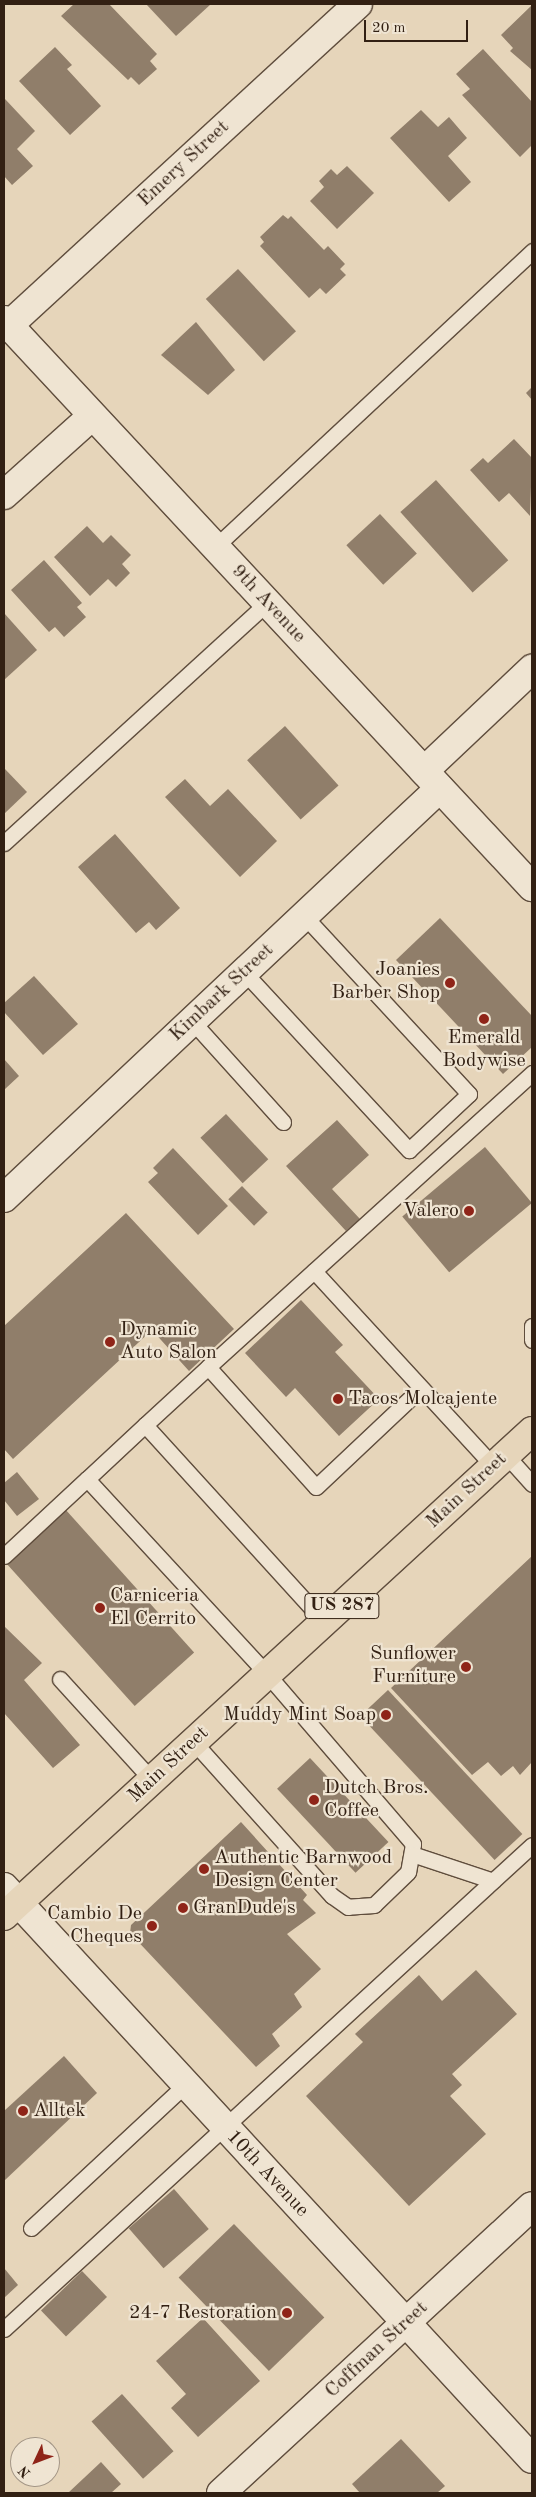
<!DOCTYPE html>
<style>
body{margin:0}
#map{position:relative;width:536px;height:2497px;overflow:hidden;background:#e6d5ba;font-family:"Old Standard TT",serif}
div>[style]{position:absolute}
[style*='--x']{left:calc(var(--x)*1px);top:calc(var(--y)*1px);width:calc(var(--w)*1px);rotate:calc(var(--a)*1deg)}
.building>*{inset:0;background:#907e6a;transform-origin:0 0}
.roads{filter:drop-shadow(1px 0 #5f4d3d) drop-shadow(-1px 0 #5f4d3d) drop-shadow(0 1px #5f4d3d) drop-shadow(0 -1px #5f4d3d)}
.lane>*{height:15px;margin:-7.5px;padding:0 7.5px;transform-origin:7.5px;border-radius:7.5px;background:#efe4d2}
.street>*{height:28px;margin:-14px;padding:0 14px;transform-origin:14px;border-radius:14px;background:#efe4d2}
.secondary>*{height:28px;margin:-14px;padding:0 14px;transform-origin:14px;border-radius:14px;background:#efe4d2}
.highway>*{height:28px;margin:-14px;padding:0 14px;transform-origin:14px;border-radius:14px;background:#e6d5ba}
.dots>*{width:14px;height:14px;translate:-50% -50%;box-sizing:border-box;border:2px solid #efe4d2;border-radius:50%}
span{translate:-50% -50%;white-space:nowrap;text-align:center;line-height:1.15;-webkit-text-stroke:4.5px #efe4d2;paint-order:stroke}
.shield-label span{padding:1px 4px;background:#efe4d2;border:1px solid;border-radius:4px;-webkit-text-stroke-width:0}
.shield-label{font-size:19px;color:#322013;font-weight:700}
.street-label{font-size:20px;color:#322013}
.poi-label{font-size:20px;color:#322013}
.right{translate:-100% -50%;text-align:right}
.left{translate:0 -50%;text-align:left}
.frame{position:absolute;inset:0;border:5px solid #322013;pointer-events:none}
.north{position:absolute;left:10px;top:2437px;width:50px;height:50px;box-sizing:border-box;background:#efe4d2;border:1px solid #a39686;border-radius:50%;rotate:227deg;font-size:14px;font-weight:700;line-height:20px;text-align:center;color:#322013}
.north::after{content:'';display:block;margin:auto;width:18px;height:22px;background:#8f2418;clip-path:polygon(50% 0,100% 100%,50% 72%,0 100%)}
.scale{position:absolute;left:364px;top:20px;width:104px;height:22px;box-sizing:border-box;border:2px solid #322013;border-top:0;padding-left:6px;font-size:15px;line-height:18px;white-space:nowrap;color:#322013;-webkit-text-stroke:4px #efe4d2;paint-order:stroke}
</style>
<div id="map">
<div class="building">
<i style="clip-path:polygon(74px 4px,109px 4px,157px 54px,150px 61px,157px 69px,139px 85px,131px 77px,128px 80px,61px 16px)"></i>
<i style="clip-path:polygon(146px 4px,211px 4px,176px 36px)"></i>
<i style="clip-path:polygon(531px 6px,532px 7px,532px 70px,510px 51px,513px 48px,501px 35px)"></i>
<i style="clip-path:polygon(55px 47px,72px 65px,67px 69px,101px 106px,70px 135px,19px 81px)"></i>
<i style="clip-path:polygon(483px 49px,532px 102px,532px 145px,520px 157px,462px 95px,470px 89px,456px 74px)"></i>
<i style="clip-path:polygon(5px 99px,35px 131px,17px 149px,33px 166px,12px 185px,4px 176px)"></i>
<i style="clip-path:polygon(421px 110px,438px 127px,449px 117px,467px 138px,448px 156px,471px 182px,449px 202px,390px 138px)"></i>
<i style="clip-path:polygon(347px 166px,374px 193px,337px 229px,310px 201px,324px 187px,319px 181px,331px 169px,337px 175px)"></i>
<i style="clip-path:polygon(283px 215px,288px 219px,291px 216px,324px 250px,328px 246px,345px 264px,340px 269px,346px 275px,326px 294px,320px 288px,309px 298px,260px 246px,264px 242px,260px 237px)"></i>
<i style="left:238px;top:269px;width:85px;height:44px;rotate:47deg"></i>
<i style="clip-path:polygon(196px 322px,235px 370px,208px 395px,161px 355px)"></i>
<i style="clip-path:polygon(532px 387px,532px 400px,526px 393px)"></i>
<i style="clip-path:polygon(514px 439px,532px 458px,530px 516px,509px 493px,499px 502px,470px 470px,483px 458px,488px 463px)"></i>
<i style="left:436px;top:480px;width:108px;height:48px;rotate:48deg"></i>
<i style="left:380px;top:514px;width:54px;height:46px;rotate:47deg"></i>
<i style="clip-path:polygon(87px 526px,103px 543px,111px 535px,131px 555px,122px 564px,130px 573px,116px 587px,108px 579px,90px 596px,54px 557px)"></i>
<i style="clip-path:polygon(44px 560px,82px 603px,77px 607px,86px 617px,64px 637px,55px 627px,49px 632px,11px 590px)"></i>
<i style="clip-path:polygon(4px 613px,37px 650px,4px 680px)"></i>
<i style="left:285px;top:726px;width:80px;height:51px;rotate:48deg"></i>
<i style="clip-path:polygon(4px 768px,27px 792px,4px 814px)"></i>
<i style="clip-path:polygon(185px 779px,210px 806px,228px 789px,277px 841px,240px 877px,165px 797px)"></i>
<i style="clip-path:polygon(115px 834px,180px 908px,156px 930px,149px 922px,136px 933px,78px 867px)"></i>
<i style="clip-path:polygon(440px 918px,532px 1016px,532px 1047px,503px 1074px,396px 960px)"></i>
<i style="clip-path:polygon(34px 976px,78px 1024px,43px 1055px,4px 1012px,4px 1003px)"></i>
<i style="clip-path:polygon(4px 1059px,19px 1076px,4px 1090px)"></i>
<i style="left:226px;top:1114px;width:62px;height:35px;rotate:47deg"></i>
<i style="clip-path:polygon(337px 1120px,369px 1155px,332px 1189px,360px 1219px,346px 1231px,286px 1166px)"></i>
<i style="left:485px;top:1147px;width:73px;height:108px;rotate:50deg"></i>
<i style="clip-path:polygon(173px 1148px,228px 1206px,198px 1235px,148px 1182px,158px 1173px,153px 1168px)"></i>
<i style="left:242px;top:1186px;width:37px;height:19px;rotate:46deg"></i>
<i style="clip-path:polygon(126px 1213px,234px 1329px,189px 1371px,152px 1330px,13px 1459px,4px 1449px,4px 1326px)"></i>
<i style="clip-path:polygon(301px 1300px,343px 1345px,335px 1352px,379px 1399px,339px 1436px,295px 1388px,286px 1397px,245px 1353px)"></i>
<i style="clip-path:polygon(17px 1472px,39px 1499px,17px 1516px,4px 1500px,4px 1483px)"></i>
<i style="left:65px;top:1509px;width:193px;height:80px;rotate:48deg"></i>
<i style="clip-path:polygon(532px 1556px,532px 1762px,520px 1775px,513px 1766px,501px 1776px,488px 1762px,472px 1775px,391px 1688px)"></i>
<i style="clip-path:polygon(4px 1626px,42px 1663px,24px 1680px,80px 1745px,53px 1768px,4px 1713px)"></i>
<i style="left:388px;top:1690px;width:197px;height:38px;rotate:47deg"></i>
<i style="left:310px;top:1758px;width:115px;height:45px;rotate:47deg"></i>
<i style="clip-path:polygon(241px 1822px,307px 1895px,303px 1900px,316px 1913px,287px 1934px,321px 1969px,294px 1994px,302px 2007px,272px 2034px,280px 2046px,256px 2067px,130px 1933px,131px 1925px)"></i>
<i style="clip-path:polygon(476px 1970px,517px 2014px,452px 2074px,462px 2085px,450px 2096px,486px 2134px,409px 2206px,306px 2096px,363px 2042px,355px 2034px,419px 1975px,442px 2001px)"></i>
<i style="clip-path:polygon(64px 2056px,97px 2093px,4px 2181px,4px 2111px)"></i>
<i style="left:174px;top:2189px;width:53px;height:60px;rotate:49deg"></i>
<i style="left:234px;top:2224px;width:130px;height:77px;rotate:46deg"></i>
<i style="clip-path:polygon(4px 2268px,18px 2285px,4px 2298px)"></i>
<i style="left:82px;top:2271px;width:36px;height:57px;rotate:46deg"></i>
<i style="clip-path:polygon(203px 2318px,260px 2381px,198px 2437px,171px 2408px,186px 2394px,156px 2361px)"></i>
<i style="left:122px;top:2394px;width:77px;height:41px;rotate:48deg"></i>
<i style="clip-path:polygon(401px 2439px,445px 2486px,437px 2493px,360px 2493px,352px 2484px)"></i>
<i style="clip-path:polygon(101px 2462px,121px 2484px,111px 2493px,68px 2493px)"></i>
</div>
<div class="roads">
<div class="lane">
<i style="--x:215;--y:547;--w:434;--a:-43"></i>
<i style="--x:4;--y:843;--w:356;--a:-42.4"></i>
<i style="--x:244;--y:972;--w:243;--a:47.2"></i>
<i style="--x:409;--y:1150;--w:82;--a:-43"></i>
<i style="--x:469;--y:1094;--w:243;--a:-132.8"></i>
<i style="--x:192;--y:1021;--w:136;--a:48"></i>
<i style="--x:314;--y:1271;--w:265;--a:47.4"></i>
<i style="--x:532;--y:1326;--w:14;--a:90"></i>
<i style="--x:208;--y:1367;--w:438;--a:-42.2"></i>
<i style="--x:145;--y:1425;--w:86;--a:-42.6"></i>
<i style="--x:208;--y:1367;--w:161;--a:48"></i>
<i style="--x:316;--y:1487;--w:144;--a:-43.3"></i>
<i style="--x:506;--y:1455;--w:39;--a:48"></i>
<i style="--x:87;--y:1479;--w:79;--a:-43"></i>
<i style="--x:145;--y:1425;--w:266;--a:47.7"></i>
<i style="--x:4;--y:1556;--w:113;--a:-42.9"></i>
<i style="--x:87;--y:1479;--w:265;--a:47.3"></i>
<i style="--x:267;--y:1674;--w:224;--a:49.3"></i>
<i style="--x:413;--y:1844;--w:28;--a:100"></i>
<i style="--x:408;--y:1872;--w:47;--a:135.9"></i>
<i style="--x:374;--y:1905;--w:26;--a:176"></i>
<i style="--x:348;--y:1907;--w:19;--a:-145"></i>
<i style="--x:332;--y:1896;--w:207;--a:-131.9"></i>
<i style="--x:60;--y:1679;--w:137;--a:47.7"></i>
<i style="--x:412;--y:1854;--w:85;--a:18.4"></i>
<i style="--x:31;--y:2228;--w:210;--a:-42.9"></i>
<i style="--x:4;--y:2329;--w:716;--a:-42.51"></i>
</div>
<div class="street">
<i style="--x:9;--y:325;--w:474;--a:-42.6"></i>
<i style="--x:4;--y:495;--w:118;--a:-41.9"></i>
<i style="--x:424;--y:771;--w:149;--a:-43.4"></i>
<i style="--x:4;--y:1198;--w:598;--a:-43.24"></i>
<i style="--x:4;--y:1887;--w:778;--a:47.29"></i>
<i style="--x:221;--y:2493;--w:423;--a:-42.7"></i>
</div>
<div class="secondary">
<i style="--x:4;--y:320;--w:775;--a:47.04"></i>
</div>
<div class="highway">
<i style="--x:4;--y:1916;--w:717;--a:-42.57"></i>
</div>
</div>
<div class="dots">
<i style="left:450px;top:983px;background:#8f2418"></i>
<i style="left:484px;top:1019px;background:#8f2418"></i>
<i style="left:469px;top:1211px;background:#8f2418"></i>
<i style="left:110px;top:1342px;background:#8f2418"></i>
<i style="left:338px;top:1399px;background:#8f2418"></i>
<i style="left:100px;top:1608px;background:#8f2418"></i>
<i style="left:466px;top:1667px;background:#8f2418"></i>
<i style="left:386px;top:1715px;background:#8f2418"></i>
<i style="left:314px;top:1800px;background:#8f2418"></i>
<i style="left:204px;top:1869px;background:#8f2418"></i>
<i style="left:183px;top:1908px;background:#8f2418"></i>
<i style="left:152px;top:1926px;background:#8f2418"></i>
<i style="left:23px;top:2111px;background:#8f2418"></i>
<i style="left:287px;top:2313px;background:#8f2418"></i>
</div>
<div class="shield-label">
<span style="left:342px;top:1606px">US 287</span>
</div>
<div class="street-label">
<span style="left:184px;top:164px;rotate:-43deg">Emery Street</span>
<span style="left:268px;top:604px;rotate:47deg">9th Avenue</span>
<span style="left:222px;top:993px;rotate:-43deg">Kimbark Street</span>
<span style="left:467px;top:1491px;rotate:-43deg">Main Street</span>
<span style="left:169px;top:1765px;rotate:-43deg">Main Street</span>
<span style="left:267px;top:2174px;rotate:47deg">10th Avenue</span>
<span style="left:377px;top:2350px;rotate:-43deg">Coffman Street</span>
</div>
<div class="poi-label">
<span class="right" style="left:440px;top:982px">Joanies<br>Barber Shop</span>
<span style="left:484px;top:1050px">Emerald<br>Bodywise</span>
<span class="right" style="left:459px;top:1211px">Valero</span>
<span class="left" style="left:120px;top:1342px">Dynamic<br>Auto Salon</span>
<span class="left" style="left:348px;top:1399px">Tacos Molcajente</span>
<span class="left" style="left:110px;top:1608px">Carniceria<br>El Cerrito</span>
<span class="right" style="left:456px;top:1666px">Sunflower<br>Furniture</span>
<span class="right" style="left:376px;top:1715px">Muddy Mint Soap</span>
<span class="left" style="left:324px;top:1800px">Dutch Bros.<br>Coffee</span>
<span class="left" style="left:214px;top:1870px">Authentic Barnwood<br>Design Center</span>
<span class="left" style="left:193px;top:1908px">GranDude's</span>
<span class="right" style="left:142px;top:1926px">Cambio De<br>Cheques</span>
<span class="left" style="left:33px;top:2111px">Alltek</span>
<span class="right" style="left:277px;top:2313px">24-7 Restoration</span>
</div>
<div class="frame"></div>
<div class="north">N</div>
<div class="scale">20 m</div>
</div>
